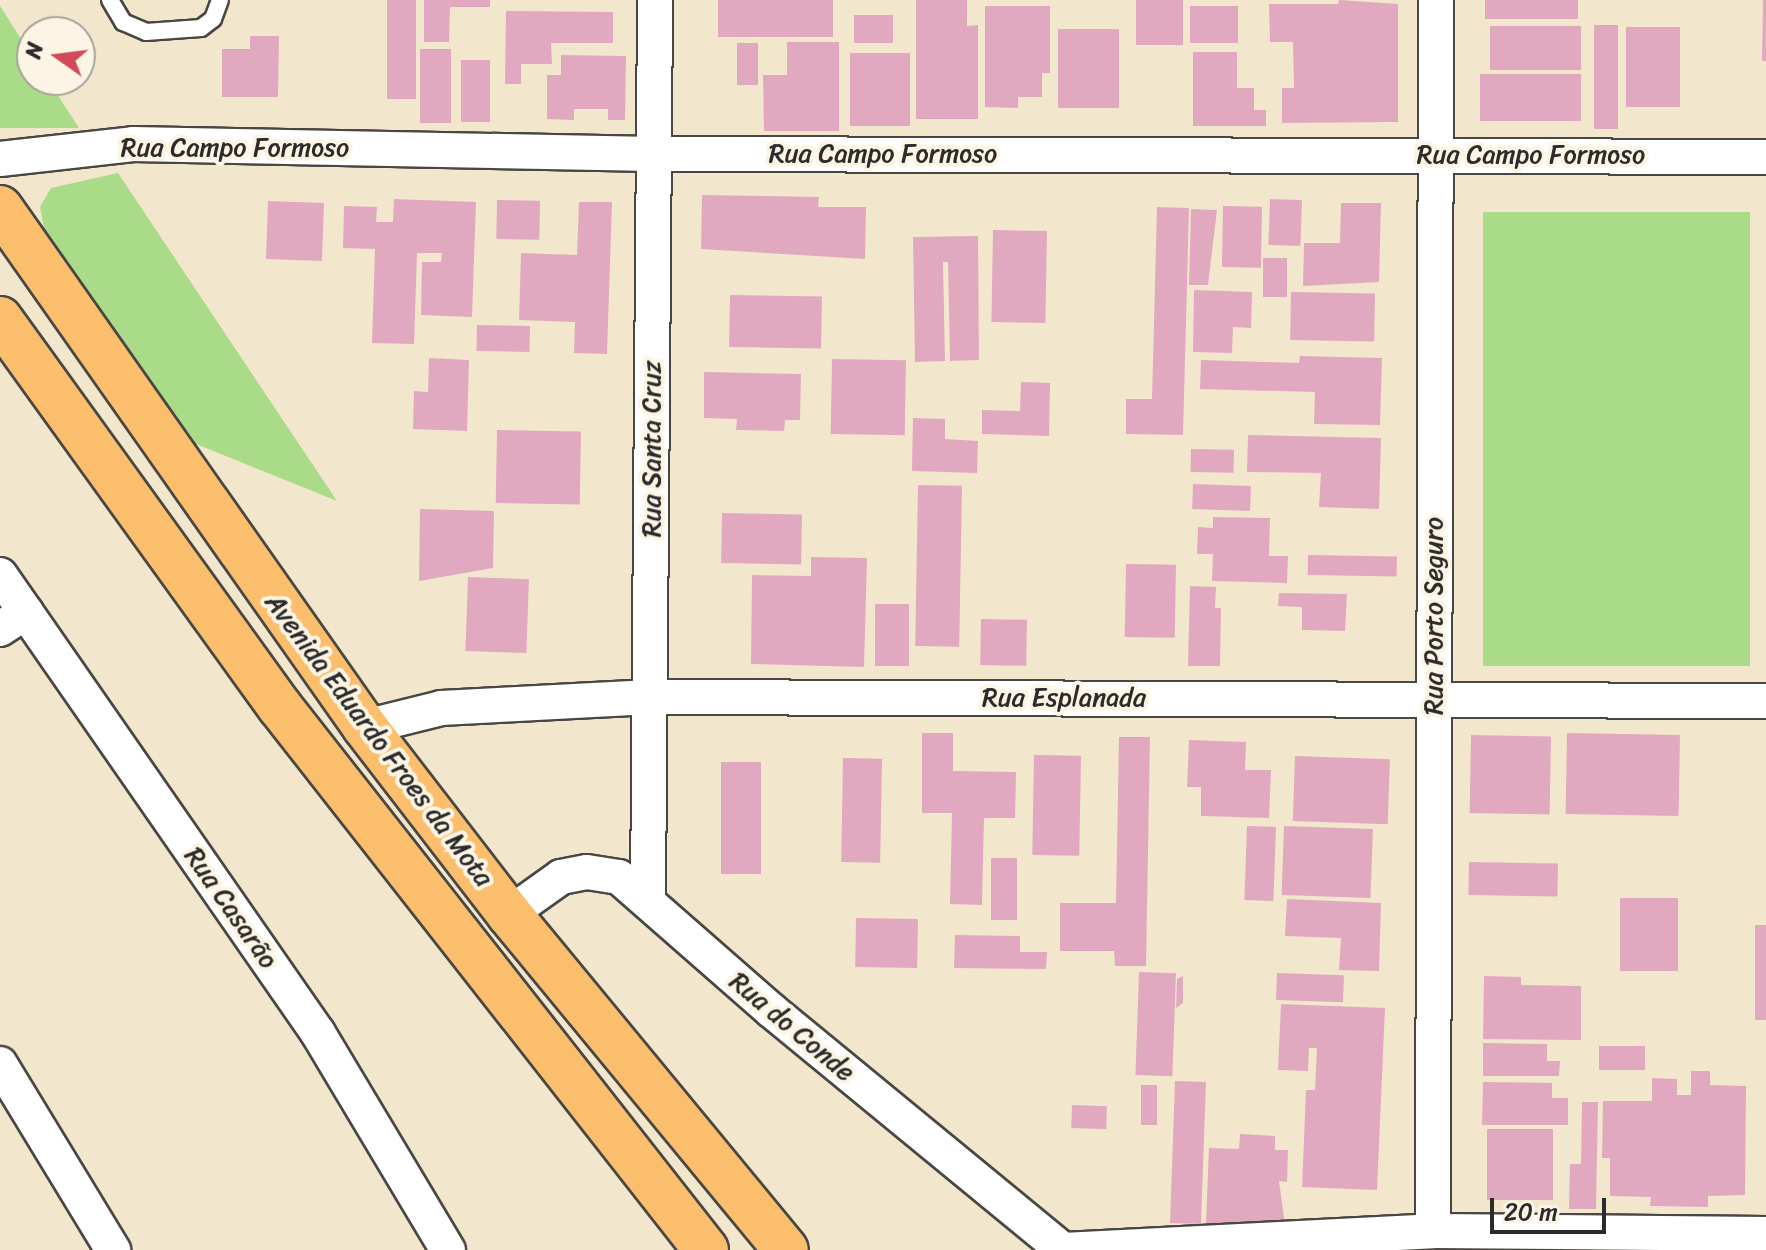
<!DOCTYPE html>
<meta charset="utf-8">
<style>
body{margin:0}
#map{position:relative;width:1766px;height:1250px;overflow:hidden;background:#f2e7cc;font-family:Sriracha,sans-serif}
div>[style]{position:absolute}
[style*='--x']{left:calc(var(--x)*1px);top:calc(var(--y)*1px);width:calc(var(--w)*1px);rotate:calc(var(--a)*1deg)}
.green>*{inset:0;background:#a9db89;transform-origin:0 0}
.building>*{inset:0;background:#e1a9c0;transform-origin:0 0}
.roads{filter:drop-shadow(2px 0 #494743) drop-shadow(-2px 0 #494743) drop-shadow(0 2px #494743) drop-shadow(0 -2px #494743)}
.service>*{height:16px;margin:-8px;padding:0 8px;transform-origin:8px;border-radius:8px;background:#fff}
.minor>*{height:34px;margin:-17px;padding:0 17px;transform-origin:17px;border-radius:17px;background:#fff}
.trunk>*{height:44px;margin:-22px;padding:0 22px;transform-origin:22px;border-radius:22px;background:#fabe6d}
span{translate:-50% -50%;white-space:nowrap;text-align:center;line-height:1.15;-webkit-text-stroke:8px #fcf5e5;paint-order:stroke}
.street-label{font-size:26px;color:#2b2b2b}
.north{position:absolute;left:16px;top:16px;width:80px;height:80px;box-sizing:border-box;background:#fcf5e5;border:2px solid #a8a49b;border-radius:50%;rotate:284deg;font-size:22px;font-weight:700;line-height:32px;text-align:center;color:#2b2b2b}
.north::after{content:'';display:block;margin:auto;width:28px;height:36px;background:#d1495b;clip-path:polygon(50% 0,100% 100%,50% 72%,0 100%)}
.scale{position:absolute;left:1490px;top:1198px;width:116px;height:36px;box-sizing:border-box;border:4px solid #2b2b2b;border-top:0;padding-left:10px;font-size:24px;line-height:28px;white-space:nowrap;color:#2b2b2b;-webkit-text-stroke:6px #fcf5e5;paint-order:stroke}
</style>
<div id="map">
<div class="green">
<i style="clip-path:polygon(0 6px,32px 56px,32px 80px,48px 80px,79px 128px,0 128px)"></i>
<i style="clip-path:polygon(118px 173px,337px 501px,191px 442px,45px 234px,40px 207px,51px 188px)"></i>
<i style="left:1483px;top:212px;width:267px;height:454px"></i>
</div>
<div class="building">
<i style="left:387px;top:0;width:29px;height:99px"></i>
<i style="clip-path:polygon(424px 0,490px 0,490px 7px,450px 7px,449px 42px,424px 42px)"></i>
<i style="left:718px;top:0;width:115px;height:37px"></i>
<i style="clip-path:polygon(916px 0,967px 0,967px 26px,978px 25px,978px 119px,916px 119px)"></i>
<i style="left:1136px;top:0;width:47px;height:45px"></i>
<i style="clip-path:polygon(1339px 0,1398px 4px,1398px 122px,1282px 123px,1282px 88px,1294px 88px,1293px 42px,1270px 42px,1269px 4px,1338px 4px)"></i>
<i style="left:1485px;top:0;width:93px;height:19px"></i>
<i style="clip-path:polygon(1763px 0,1766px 0,1766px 61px,1762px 61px)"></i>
<i style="clip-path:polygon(985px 6px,1050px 6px,1050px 73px,1042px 73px,1042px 97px,1018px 97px,1018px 108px,985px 107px)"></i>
<i style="left:1190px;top:6px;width:48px;height:37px"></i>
<i style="clip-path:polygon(506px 11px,613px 12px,613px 43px,551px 43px,552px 64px,521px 64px,521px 84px,505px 84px)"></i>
<i style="left:854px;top:15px;width:39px;height:28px"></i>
<i style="left:1594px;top:25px;width:24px;height:104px"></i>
<i style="left:1490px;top:26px;width:91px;height:44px"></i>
<i style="left:1626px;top:27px;width:54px;height:80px"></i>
<i style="left:1058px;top:29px;width:61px;height:79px"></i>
<i style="clip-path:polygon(250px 36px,279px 36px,278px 97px,222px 97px,222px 49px,250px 49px)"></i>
<i style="clip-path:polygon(787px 42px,839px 42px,839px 131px,764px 131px,763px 75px,787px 75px)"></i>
<i style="left:737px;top:43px;width:21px;height:42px"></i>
<i style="left:420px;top:49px;width:31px;height:74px"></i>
<i style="clip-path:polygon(1193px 52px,1237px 52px,1237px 88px,1254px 88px,1254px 110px,1266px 110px,1266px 126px,1193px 126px)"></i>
<i style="left:850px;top:53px;width:60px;height:73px"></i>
<i style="clip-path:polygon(561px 55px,626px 56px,625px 120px,608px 120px,608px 109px,574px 109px,574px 120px,547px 119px,547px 75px,561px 75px)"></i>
<i style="left:461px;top:60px;width:29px;height:62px"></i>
<i style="left:1480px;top:74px;width:101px;height:47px"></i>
<i style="clip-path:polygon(702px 195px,819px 197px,818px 207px,866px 207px,865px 259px,701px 249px)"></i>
<i style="clip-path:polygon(394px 199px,476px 202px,472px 317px,421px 315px,422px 262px,441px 262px,442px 253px,417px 253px,414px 344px,372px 343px,375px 249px,343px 248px,344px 206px,377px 207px,376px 222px,393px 222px)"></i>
<i style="left:1270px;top:199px;width:32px;height:46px;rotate:2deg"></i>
<i style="left:497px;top:200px;width:43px;height:39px;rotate:1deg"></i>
<i style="left:268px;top:201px;width:56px;height:58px;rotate:2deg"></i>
<i style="clip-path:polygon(579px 202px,612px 202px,607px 354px,574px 353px,575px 322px,519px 320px,521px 253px,577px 255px)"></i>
<i style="clip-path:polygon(1341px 203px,1381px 203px,1379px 282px,1303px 286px,1304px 243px,1340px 243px)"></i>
<i style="left:1223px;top:206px;width:39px;height:61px;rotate:1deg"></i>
<i style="clip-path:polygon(1157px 207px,1189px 208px,1183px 435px,1126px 434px,1126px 399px,1152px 399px)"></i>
<i style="clip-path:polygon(1191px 209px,1217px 210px,1208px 285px,1189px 285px)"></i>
<i style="left:993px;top:230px;width:54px;height:92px;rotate:1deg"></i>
<i style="clip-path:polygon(978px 236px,979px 360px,950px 361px,948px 262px,943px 262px,945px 361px,915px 362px,913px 237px)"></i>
<i style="left:1263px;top:258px;width:24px;height:39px"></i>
<i style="clip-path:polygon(1194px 290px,1252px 292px,1251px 328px,1233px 327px,1232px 353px,1193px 352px)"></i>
<i style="left:1291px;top:292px;width:84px;height:48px;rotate:1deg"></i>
<i style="left:730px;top:295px;width:92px;height:52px;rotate:1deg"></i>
<i style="left:477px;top:325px;width:53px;height:26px;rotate:1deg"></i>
<i style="clip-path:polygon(1300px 356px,1382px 358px,1380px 425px,1314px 424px,1315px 392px,1200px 389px,1201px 360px,1299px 363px)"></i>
<i style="clip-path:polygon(429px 358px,469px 360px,467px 431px,413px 429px,414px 391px,428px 392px)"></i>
<i style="left:832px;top:359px;width:74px;height:75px;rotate:1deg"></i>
<i style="clip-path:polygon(704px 372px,801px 374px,800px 420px,785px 420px,784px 431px,736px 430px,737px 419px,704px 418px)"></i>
<i style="clip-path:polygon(1021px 382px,1050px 383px,1049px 436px,982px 434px,982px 410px,1020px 411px)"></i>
<i style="clip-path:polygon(913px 418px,945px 419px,945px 439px,978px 441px,977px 473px,912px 471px)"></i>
<i style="left:497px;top:430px;width:84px;height:73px;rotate:1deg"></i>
<i style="clip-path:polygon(1248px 435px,1381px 438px,1379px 509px,1319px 507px,1321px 473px,1247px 472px)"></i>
<i style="left:1191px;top:449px;width:43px;height:23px;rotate:1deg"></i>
<i style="left:1193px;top:484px;width:58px;height:25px;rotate:2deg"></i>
<i style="left:918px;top:485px;width:44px;height:161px;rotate:1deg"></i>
<i style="clip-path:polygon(420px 509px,494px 511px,493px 568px,419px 581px)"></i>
<i style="left:722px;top:513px;width:80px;height:50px;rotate:1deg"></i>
<i style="clip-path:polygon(1213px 517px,1270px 518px,1269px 556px,1288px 556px,1287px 583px,1212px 581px,1213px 554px,1197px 554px,1198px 527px,1213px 528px)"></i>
<i style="left:1308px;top:555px;width:89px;height:20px;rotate:1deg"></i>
<i style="clip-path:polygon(811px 557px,867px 558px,864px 667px,751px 664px,752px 575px,811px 576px)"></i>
<i style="left:1126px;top:564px;width:50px;height:73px;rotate:1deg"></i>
<i style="left:468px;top:577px;width:61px;height:74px;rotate:2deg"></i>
<i style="clip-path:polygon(1190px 586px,1216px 587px,1215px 608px,1221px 608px,1220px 666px,1188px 666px)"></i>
<i style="clip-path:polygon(1279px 593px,1347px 594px,1345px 631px,1302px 630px,1302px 607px,1278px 606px)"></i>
<i style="left:875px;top:604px;width:34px;height:62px"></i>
<i style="left:981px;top:619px;width:46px;height:46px;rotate:1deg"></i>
<i style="clip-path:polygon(922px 733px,953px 733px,953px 771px,1016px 772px,1015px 818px,984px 818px,982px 905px,950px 904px,952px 813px,922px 813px)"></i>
<i style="left:1567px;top:733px;width:113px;height:81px;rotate:1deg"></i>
<i style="left:1471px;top:735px;width:80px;height:78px;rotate:1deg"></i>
<i style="clip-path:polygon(1119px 737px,1150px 737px,1146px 966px,1115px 966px,1114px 951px,1060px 951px,1060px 903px,1116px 903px)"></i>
<i style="clip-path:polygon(1189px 740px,1246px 742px,1245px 770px,1271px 770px,1269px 818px,1201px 816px,1201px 787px,1187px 787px)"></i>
<i style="left:1034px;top:755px;width:47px;height:100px;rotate:1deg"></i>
<i style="left:1295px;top:756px;width:95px;height:65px;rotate:2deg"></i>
<i style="left:843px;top:758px;width:39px;height:104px;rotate:1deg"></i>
<i style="left:721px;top:762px;width:40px;height:112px"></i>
<i style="left:1247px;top:826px;width:29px;height:74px;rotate:2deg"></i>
<i style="left:1284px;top:826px;width:89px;height:69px;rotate:2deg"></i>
<i style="left:991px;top:858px;width:26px;height:62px"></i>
<i style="left:1469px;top:862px;width:89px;height:33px;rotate:1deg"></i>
<i style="left:1620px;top:898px;width:58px;height:73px"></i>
<i style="clip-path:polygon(1287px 899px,1381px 903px,1379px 971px,1339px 970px,1341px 938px,1285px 936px)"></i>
<i style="left:856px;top:918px;width:62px;height:49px;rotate:1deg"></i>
<i style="left:1755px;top:925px;width:11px;height:95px"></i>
<i style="clip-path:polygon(955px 935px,1020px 936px,1020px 952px,1047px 952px,1046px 969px,954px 968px)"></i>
<i style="left:1139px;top:972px;width:37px;height:103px;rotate:2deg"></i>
<i style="left:1277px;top:973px;width:67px;height:27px;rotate:2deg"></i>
<i style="clip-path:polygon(1183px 976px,1183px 1003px,1176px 1008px,1177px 979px)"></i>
<i style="clip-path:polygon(1484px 976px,1521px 977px,1521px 985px,1581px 986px,1581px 1040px,1483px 1039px)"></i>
<i style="clip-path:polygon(1281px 1004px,1385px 1008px,1377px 1190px,1302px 1187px,1306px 1090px,1315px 1090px,1317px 1048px,1309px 1048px,1308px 1071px,1278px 1070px)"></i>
<i style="clip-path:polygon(1483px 1043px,1547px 1044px,1547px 1061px,1560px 1061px,1559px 1076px,1483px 1076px)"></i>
<i style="left:1599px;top:1046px;width:46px;height:24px"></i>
<i style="clip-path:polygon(1691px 1071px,1710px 1071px,1710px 1085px,1746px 1086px,1745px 1195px,1708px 1196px,1708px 1207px,1650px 1206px,1651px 1197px,1610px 1196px,1610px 1158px,1602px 1158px,1603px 1101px,1652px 1101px,1652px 1078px,1677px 1079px,1677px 1095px,1691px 1095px)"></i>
<i style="left:1175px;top:1081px;width:31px;height:142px;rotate:2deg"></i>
<i style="clip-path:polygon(1483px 1082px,1552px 1083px,1552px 1098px,1568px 1098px,1568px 1125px,1482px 1125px)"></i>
<i style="left:1141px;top:1085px;width:16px;height:40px"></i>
<i style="clip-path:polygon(1582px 1102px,1598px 1102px,1596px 1209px,1569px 1209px,1570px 1164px,1581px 1164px)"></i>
<i style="left:1072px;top:1105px;width:35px;height:23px;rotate:2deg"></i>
<i style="left:1487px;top:1129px;width:66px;height:71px"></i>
<i style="clip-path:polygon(1240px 1134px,1275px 1136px,1275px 1150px,1288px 1150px,1287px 1182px,1279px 1181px,1285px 1225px,1206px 1223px,1209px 1148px,1239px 1149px)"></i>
</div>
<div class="roads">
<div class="service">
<i style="--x:110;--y:0;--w:26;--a:59"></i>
<i style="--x:123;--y:22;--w:25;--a:23"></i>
<i style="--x:146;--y:32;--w:55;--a:-4.2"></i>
<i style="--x:201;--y:28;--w:15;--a:-37"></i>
<i style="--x:213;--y:19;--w:20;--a:-70"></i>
</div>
<div class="minor">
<i style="--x:0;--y:159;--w:134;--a:-6.4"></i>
<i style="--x:133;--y:144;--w:521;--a:1.1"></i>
<i style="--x:654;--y:154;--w:1112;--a:0.15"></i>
<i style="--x:0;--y:575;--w:558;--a:55.23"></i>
<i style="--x:318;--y:1033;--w:253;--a:59.1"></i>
<i style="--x:0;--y:629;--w:31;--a:-33"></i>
<i style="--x:365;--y:727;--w:78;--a:-14"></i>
<i style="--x:441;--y:708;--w:210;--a:-3"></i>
<i style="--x:651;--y:697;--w:1115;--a:0.21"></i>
<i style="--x:648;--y:897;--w:897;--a:-89.55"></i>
<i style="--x:509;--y:914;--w:64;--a:-35.4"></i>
<i style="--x:561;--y:877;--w:26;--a:-11"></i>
<i style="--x:587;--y:872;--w:32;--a:9"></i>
<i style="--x:619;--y:877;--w:203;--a:41.2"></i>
<i style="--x:772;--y:1011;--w:377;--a:39.4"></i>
<i style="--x:0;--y:1064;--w:218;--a:58.7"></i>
<i style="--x:1433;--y:1231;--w:1231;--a:-89.86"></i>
<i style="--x:1063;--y:1250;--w:370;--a:-2.9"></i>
<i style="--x:1433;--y:1231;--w:333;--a:0.5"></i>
</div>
<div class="trunk">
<i style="--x:0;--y:208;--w:634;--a:54.88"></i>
<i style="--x:365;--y:727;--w:236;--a:52.4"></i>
<i style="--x:509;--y:914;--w:435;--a:50.5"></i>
<i style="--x:0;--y:319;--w:478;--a:54.2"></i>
<i style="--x:280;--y:707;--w:690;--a:51.88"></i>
</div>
</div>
<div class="street-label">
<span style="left:235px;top:148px">Rua Campo Formoso</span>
<span style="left:883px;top:154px">Rua Campo Formoso</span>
<span style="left:1531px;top:155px">Rua Campo Formoso</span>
<span style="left:652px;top:449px;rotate:-90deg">Rua Santa Cruz</span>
<span style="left:1434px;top:616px;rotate:-90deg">Rua Porto Seguro</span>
<span style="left:1064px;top:698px">Rua Esplanada</span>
<span style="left:379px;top:740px;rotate:53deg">Avenida Eduardo Froes da Mota</span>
<span style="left:231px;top:908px;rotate:55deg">Rua Casarão</span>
<span style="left:792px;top:1027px;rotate:40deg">Rua do Conde</span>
</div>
<div class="north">N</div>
<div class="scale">20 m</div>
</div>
